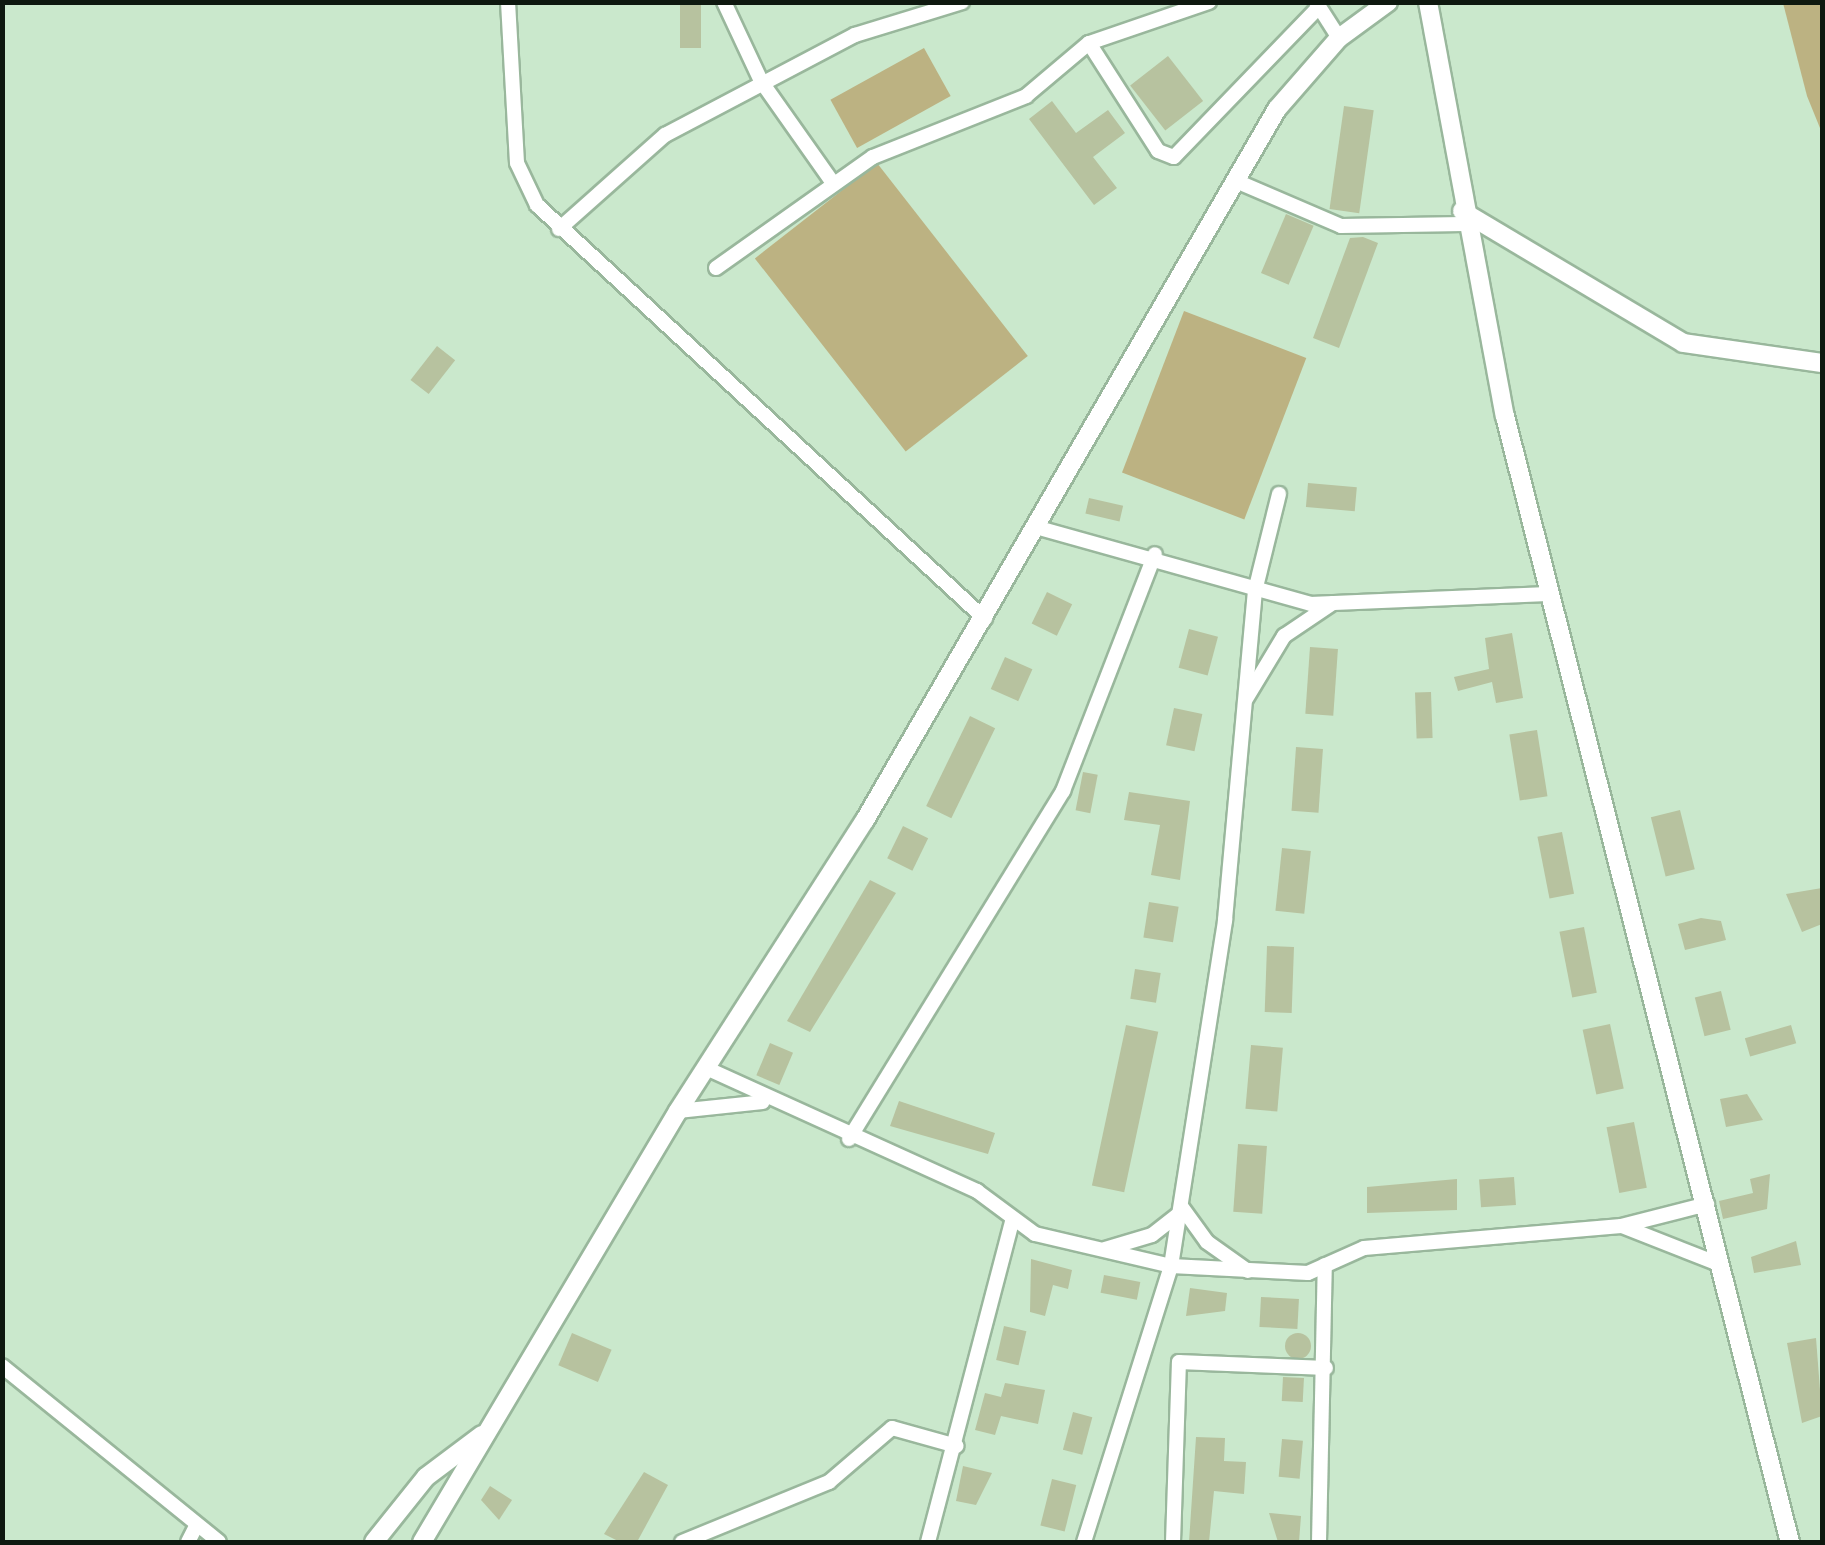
<!DOCTYPE html>
<style>
body{margin:0}
#map{position:relative;width:1825px;height:1545px;overflow:hidden;background:#cae8cc;font-family:Jost,sans-serif}
div>[style]{position:absolute}
[style*='--x']{left:calc(var(--x)*1px);top:calc(var(--y)*1px);width:calc(var(--w)*1px);rotate:calc(var(--a)*1deg)}
.green>*{inset:0;background:#bcb282;transform-origin:0 0}
.building>*{inset:0;background:#b7c29f;transform-origin:0 0}
.round{border-radius:50%}
.roads{filter:drop-shadow(2px 0 #99b79c) drop-shadow(-2px 0 #99b79c) drop-shadow(0 2px #99b79c) drop-shadow(0 -2px #99b79c)}
.minor>*{height:14px;margin:-7px;padding:0 7px;transform-origin:7px;border-radius:7px;background:#fff}
.tertiary>*{height:18px;margin:-9px;padding:0 9px;transform-origin:9px;border-radius:9px;background:#fff}
span{translate:-50% -50%;white-space:nowrap;text-align:center;line-height:1.15;-webkit-text-stroke:8px #cae8cc;paint-order:stroke}
.frame{position:absolute;inset:0;border:5px solid #0e180f;pointer-events:none}
</style>
<div id="map">
<div class="green">
<i style="clip-path:polygon(1783px 3px,1822px 3px,1822px 133px,1807px 96px)"></i>
<i style="left:924px;top:48px;width:55px;height:107px;rotate:61deg"></i>
<i style="left:877px;top:163px;width:245px;height:155px;rotate:52deg"></i>
<i style="left:1184px;top:311px;width:131px;height:173px;rotate:21deg"></i>
</div>
<div class="building">
<i style="left:680px;top:2px;width:21px;height:46px"></i>
<i style="left:1168px;top:56px;width:57px;height:48px;rotate:52deg"></i>
<i style="clip-path:polygon(1052px 101px,1076px 133px,1108px 110px,1125px 133px,1093px 157px,1117px 188px,1094px 205px,1029px 119px)"></i>
<i style="left:1344px;top:106px;width:30px;height:104px;rotate:8deg"></i>
<i style="left:1286px;top:214px;width:30px;height:64px;rotate:23deg"></i>
<i style="clip-path:polygon(1363px 237px,1378px 243px,1339px 348px,1313px 338px,1350px 238px)"></i>
<i style="left:437px;top:346px;width:23px;height:43px;rotate:38deg"></i>
<i style="left:1308px;top:483px;width:49px;height:24px;rotate:5deg"></i>
<i style="left:1089px;top:498px;width:35px;height:16px;rotate:13deg"></i>
<i style="left:1047px;top:592px;width:28px;height:35px;rotate:26deg"></i>
<i style="left:1189px;top:629px;width:30px;height:40px;rotate:15deg"></i>
<i style="clip-path:polygon(1512px 633px,1523px 698px,1496px 703px,1492px 682px,1458px 691px,1454px 677px,1489px 669px,1485px 638px)"></i>
<i style="left:1310px;top:647px;width:28px;height:67px;rotate:4deg"></i>
<i style="left:1005px;top:657px;width:30px;height:35px;rotate:24deg"></i>
<i style="left:1431px;top:692px;width:46px;height:16px;rotate:88deg"></i>
<i style="left:1174px;top:708px;width:29px;height:38px;rotate:12deg"></i>
<i style="left:970px;top:716px;width:28px;height:100px;rotate:26deg"></i>
<i style="left:1537px;top:730px;width:67px;height:28px;rotate:81deg"></i>
<i style="left:1296px;top:747px;width:27px;height:64px;rotate:4deg"></i>
<i style="left:1083px;top:772px;width:15px;height:39px;rotate:11deg"></i>
<i style="clip-path:polygon(1129px 792px,1190px 801px,1180px 880px,1151px 875px,1160px 825px,1124px 820px)"></i>
<i style="left:1680px;top:810px;width:61px;height:30px;rotate:76deg"></i>
<i style="left:903px;top:826px;width:28px;height:36px;rotate:26deg"></i>
<i style="left:1562px;top:832px;width:63px;height:25px;rotate:79deg"></i>
<i style="left:1282px;top:848px;width:29px;height:63px;rotate:6deg"></i>
<i style="clip-path:polygon(870px 880px,896px 893px,810px 1032px,787px 1021px)"></i>
<i style="clip-path:polygon(1822px 888px,1822px 924px,1802px 932px,1786px 894px)"></i>
<i style="left:1149px;top:902px;width:30px;height:36px;rotate:9deg"></i>
<i style="clip-path:polygon(1701px 918px,1721px 921px,1726px 940px,1685px 950px,1678px 924px)"></i>
<i style="left:1584px;top:927px;width:67px;height:25px;rotate:79deg"></i>
<i style="left:1267px;top:946px;width:27px;height:66px;rotate:2deg"></i>
<i style="left:1135px;top:969px;width:26px;height:30px;rotate:9deg"></i>
<i style="left:1721px;top:991px;width:40px;height:27px;rotate:76deg"></i>
<i style="left:1610px;top:1024px;width:66px;height:28px;rotate:78deg"></i>
<i style="left:1126px;top:1025px;width:33px;height:164px;rotate:12deg"></i>
<i style="left:1791px;top:1025px;width:19px;height:48px;rotate:74deg"></i>
<i style="left:770px;top:1043px;width:25px;height:35px;rotate:23deg"></i>
<i style="left:1251px;top:1045px;width:32px;height:64px;rotate:5deg"></i>
<i style="clip-path:polygon(1747px 1094px,1763px 1120px,1726px 1127px,1720px 1099px)"></i>
<i style="clip-path:polygon(899px 1101px,995px 1133px,988px 1154px,890px 1126px)"></i>
<i style="left:1634px;top:1122px;width:67px;height:28px;rotate:79deg"></i>
<i style="left:1238px;top:1144px;width:29px;height:68px;rotate:4deg"></i>
<i style="clip-path:polygon(1770px 1174px,1767px 1209px,1723px 1219px,1719px 1201px,1753px 1193px,1750px 1179px)"></i>
<i style="left:1514px;top:1177px;width:28px;height:35px;rotate:86deg"></i>
<i style="clip-path:polygon(1457px 1179px,1457px 1210px,1367px 1213px,1367px 1187px)"></i>
<i style="clip-path:polygon(1796px 1241px,1801px 1265px,1754px 1273px,1751px 1257px)"></i>
<i style="clip-path:polygon(1031px 1259px,1072px 1270px,1068px 1289px,1053px 1285px,1045px 1316px,1030px 1312px)"></i>
<i style="left:1104px;top:1275px;width:37px;height:18px;rotate:11deg"></i>
<i style="clip-path:polygon(1190px 1288px,1227px 1293px,1225px 1311px,1186px 1316px)"></i>
<i style="left:1261px;top:1297px;width:38px;height:30px;rotate:3deg"></i>
<i style="left:1004px;top:1326px;width:23px;height:35px;rotate:13deg"></i>
<i class="round" style="left:1285px;top:1333px;width:26px;height:26px"></i>
<i style="left:572px;top:1333px;width:43px;height:35px;rotate:23deg"></i>
<i style="clip-path:polygon(1816px 1338px,1822px 1416px,1802px 1423px,1787px 1343px)"></i>
<i style="left:1283px;top:1377px;width:21px;height:24px;rotate:3deg"></i>
<i style="clip-path:polygon(1005px 1383px,1045px 1390px,1038px 1424px,1001px 1416px,995px 1435px,975px 1430px,985px 1393px,1001px 1397px)"></i>
<i style="left:1073px;top:1412px;width:20px;height:39px;rotate:15deg"></i>
<i style="clip-path:polygon(1196px 1437px,1225px 1438px,1224px 1461px,1246px 1462px,1244px 1494px,1214px 1491px,1209px 1542px,1189px 1542px)"></i>
<i style="left:1282px;top:1439px;width:21px;height:38px;rotate:5deg"></i>
<i style="clip-path:polygon(963px 1466px,992px 1473px,976px 1505px,956px 1501px)"></i>
<i style="clip-path:polygon(644px 1472px,668px 1485px,637px 1542px,620px 1542px,604px 1534px)"></i>
<i style="left:1052px;top:1479px;width:25px;height:48px;rotate:14deg"></i>
<i style="clip-path:polygon(490px 1486px,512px 1500px,499px 1520px,481px 1500px)"></i>
<i style="clip-path:polygon(1269px 1513px,1301px 1516px,1299px 1542px,1278px 1542px)"></i>
</div>
<div class="roads">
<div class="minor">
<i style="--x:508;--y:2;--w:161;--a:86.8"></i>
<i style="--x:517;--y:163;--w:47;--a:64.5"></i>
<i style="--x:537;--y:205;--w:610;--a:42.74"></i>
<i style="--x:724;--y:2;--w:87;--a:64.9"></i>
<i style="--x:761;--y:81;--w:125;--a:54.8"></i>
<i style="--x:1316;--y:2;--w:43;--a:57.4"></i>
<i style="--x:1089;--y:43;--w:128;--a:57.4"></i>
<i style="--x:1158;--y:151;--w:17;--a:21"></i>
<i style="--x:1174;--y:157;--w:209;--a:-46"></i>
<i style="--x:1236;--y:181;--w:114;--a:23.2"></i>
<i style="--x:1341;--y:226;--w:123;--a:-0.9"></i>
<i style="--x:559;--y:229;--w:142;--a:-41.6"></i>
<i style="--x:665;--y:135;--w:215;--a:-27.8"></i>
<i style="--x:855;--y:35;--w:112;--a:-17.1"></i>
<i style="--x:716;--y:268;--w:192;--a:-35.3"></i>
<i style="--x:873;--y:157;--w:165;--a:-21.7"></i>
<i style="--x:1026;--y:96;--w:82;--a:-40.1"></i>
<i style="--x:1089;--y:43;--w:127;--a:-18.9"></i>
<i style="--x:1039;--y:528;--w:282;--a:15.6"></i>
<i style="--x:1311;--y:604;--w:236;--a:-2.4"></i>
<i style="--x:1246;--y:699;--w:74;--a:-58.9"></i>
<i style="--x:1284;--y:636;--w:59;--a:-34"></i>
<i style="--x:706;--y:1068;--w:298;--a:24.4"></i>
<i style="--x:977;--y:1191;--w:72;--a:36.6"></i>
<i style="--x:1035;--y:1234;--w:140;--a:13.2"></i>
<i style="--x:1171;--y:1266;--w:137;--a:2.9"></i>
<i style="--x:1308;--y:1273;--w:61;--a:-24.1"></i>
<i style="--x:1364;--y:1248;--w:258;--a:-4.9"></i>
<i style="--x:1621;--y:1226;--w:89;--a:-14.3"></i>
<i style="--x:678;--y:1111;--w:85;--a:-6"></i>
<i style="--x:849;--y:1139;--w:409;--a:-58.4"></i>
<i style="--x:1063;--y:791;--w:254;--a:-68.8"></i>
<i style="--x:1181;--y:1206;--w:44;--a:54.2"></i>
<i style="--x:1207;--y:1242;--w:50;--a:35.3"></i>
<i style="--x:1622;--y:1226;--w:106;--a:21.5"></i>
<i style="--x:1105;--y:1249;--w:49;--a:-16.6"></i>
<i style="--x:1152;--y:1235;--w:36;--a:-38"></i>
<i style="--x:2;--y:1366;--w:279;--a:39"></i>
<i style="--x:188;--y:1542;--w:16;--a:-63"></i>
<i style="--x:682;--y:1542;--w:159;--a:-22.2"></i>
<i style="--x:829;--y:1482;--w:83;--a:-40.6"></i>
<i style="--x:892;--y:1428;--w:67;--a:15.5"></i>
<i style="--x:928;--y:1542;--w:332;--a:-75.3"></i>
<i style="--x:1084;--y:1542;--w:289;--a:-72.5"></i>
<i style="--x:1171;--y:1266;--w:350;--a:-81.1"></i>
<i style="--x:1225;--y:920;--w:330;--a:-84.8"></i>
<i style="--x:1255;--y:591;--w:100;--a:-76.1"></i>
<i style="--x:1173;--y:1542;--w:180;--a:-88.1"></i>
<i style="--x:1179;--y:1362;--w:147;--a:2.3"></i>
<i style="--x:1319;--y:1542;--w:277;--a:-88.8"></i>
</div>
<div class="tertiary">
<i style="--x:1428;--y:2;--w:421;--a:79.5"></i>
<i style="--x:1505;--y:416;--w:1162;--a:75.8"></i>
<i style="--x:1462;--y:211;--w:257;--a:30.8"></i>
<i style="--x:1683;--y:343;--w:140;--a:8.2"></i>
<i style="--x:374;--y:1542;--w:83;--a:-51.3"></i>
<i style="--x:426;--y:1477;--w:70;--a:-36.9"></i>
<i style="--x:422;--y:1542;--w:501;--a:-59.29"></i>
<i style="--x:678;--y:1111;--w:346;--a:-57.3"></i>
<i style="--x:865;--y:820;--w:822;--a:-59.91"></i>
<i style="--x:1277;--y:109;--w:94;--a:-48.9"></i>
<i style="--x:1339;--y:38;--w:61;--a:-36.3"></i>
</div>
</div>
<div class="frame"></div>
</div>
